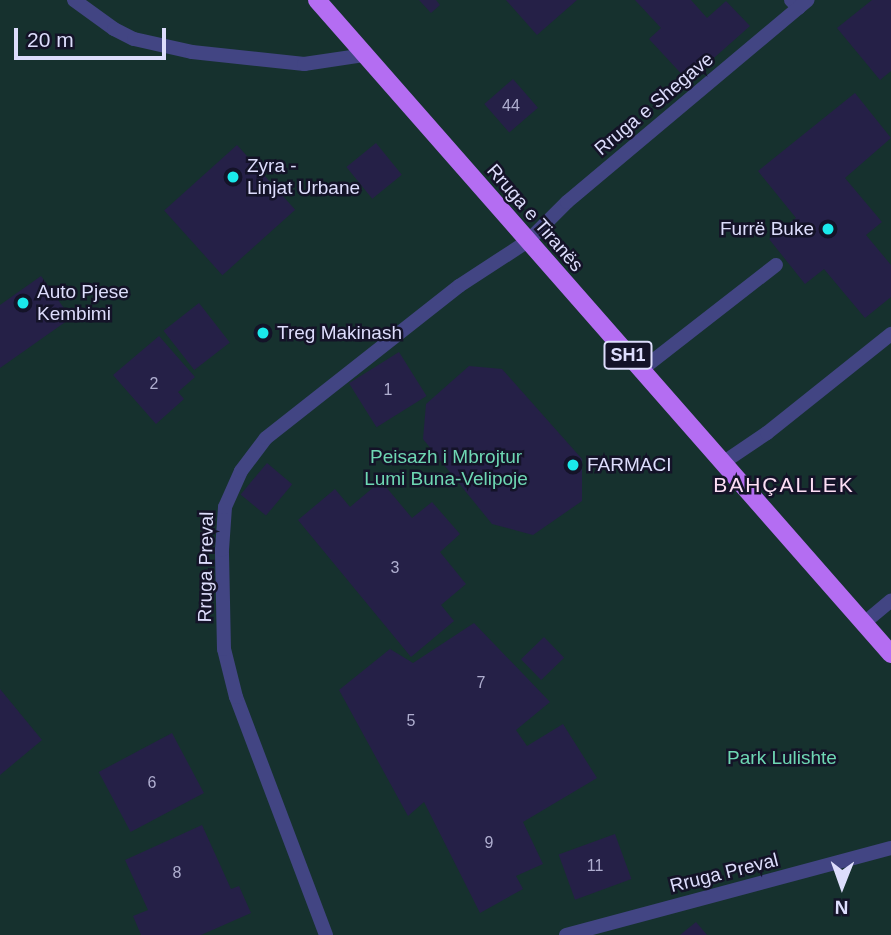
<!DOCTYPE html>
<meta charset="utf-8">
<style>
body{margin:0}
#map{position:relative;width:891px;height:935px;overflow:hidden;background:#141328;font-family:Arial,sans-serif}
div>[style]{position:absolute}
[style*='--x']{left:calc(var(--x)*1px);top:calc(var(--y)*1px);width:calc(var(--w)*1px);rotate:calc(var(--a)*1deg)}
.green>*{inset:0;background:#16312e;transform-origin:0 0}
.building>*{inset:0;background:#252047;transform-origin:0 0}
.lane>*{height:14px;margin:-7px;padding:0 7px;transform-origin:7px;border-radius:7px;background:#424583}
.street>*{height:14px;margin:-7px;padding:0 7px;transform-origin:7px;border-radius:7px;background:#424583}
.primary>*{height:18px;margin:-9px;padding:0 9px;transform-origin:9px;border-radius:9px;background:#b46df2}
.dots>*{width:19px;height:19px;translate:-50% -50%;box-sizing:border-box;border:4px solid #141328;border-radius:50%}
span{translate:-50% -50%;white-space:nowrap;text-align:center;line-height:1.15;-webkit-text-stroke:5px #141328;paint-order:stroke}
.number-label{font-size:16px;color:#afaecf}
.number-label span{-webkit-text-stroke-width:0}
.shield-label span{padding:2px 5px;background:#141328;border:2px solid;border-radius:5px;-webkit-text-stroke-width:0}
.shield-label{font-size:18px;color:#ddddfc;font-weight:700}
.street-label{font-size:19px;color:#ddddfc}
.poi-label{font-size:19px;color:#ddddfc}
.left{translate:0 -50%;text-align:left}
.right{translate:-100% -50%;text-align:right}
.park-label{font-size:19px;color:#6ed7b3}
.neighbourhood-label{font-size:21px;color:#fcdef4;letter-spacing:2px}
.north{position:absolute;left:807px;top:851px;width:70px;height:70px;-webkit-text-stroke:5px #141328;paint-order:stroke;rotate:181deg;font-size:19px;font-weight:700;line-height:28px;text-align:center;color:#ddddfc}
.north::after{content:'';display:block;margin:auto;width:24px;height:32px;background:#ddddfc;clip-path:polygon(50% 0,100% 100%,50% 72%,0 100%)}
.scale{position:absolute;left:14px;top:28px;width:152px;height:32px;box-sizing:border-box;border:4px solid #ddddfc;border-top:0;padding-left:9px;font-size:21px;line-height:24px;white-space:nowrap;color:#ddddfc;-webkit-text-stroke:5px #141328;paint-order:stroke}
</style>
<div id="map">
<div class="green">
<i style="left:0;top:0;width:891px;height:935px"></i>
</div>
<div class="building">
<i style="clip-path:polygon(419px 0,436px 0,440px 5px,431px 13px)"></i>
<i style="clip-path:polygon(506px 0,577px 0,537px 35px)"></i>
<i style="clip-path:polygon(635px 0,691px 0,707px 18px,726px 1px,750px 26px,688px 81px,649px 39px,661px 28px)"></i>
<i style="clip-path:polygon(872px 0,891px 0,891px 71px,880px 80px,837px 28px)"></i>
<i style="left:513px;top:79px;width:38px;height:38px;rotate:49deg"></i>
<i style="clip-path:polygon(855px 93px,891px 138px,845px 178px,882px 222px,866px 235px,891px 265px,891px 297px,865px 318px,824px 269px,805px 284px,769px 239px,796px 218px,758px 171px)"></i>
<i style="left:376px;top:143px;width:41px;height:38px;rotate:51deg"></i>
<i style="left:237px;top:145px;width:87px;height:98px;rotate:48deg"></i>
<i style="clip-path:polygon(41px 276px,71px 318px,0 368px,0 305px)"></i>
<i style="left:199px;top:303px;width:50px;height:45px;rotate:52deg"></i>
<i style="clip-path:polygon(159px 336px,195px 377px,178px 392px,184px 399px,156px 424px,113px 375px)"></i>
<i style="left:399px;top:352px;width:52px;height:59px;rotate:58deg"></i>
<i style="clip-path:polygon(469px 366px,502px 369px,582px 459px,582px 501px,533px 535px,492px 524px,423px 439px,426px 404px)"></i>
<i style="left:267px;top:463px;width:33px;height:41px;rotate:40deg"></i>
<i style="clip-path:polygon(381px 481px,412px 518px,432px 502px,460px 534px,440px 552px,466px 584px,441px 605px,454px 621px,411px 657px,298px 520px,335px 489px,350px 507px)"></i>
<i style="clip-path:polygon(474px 623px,550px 702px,516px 730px,527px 746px,563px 724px,597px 778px,523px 822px,543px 864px,516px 876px,523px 889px,480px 913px,424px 802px,408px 816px,339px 690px,390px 649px,413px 663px)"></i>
<i style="left:544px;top:637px;width:29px;height:32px;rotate:46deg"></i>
<i style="clip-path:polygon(0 689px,42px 740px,0 775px)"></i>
<i style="left:172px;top:733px;width:68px;height:83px;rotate:62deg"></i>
<i style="clip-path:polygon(202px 825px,231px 889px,239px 886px,251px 913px,201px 935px,141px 935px,133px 916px,148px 910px,125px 860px)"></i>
<i style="left:615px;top:834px;width:48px;height:60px;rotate:70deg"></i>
<i style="clip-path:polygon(696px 922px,707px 935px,680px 935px)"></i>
</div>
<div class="lane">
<i style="--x:74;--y:0;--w:49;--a:35.9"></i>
<i style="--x:114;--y:29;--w:22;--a:27"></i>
<i style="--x:134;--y:39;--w:59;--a:12.6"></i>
<i style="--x:192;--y:52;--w:113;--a:6.1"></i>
<i style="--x:304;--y:64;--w:62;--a:-8.4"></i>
<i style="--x:791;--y:0;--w:11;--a:45"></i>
<i style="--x:641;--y:370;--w:171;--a:-37.9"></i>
<i style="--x:724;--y:462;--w:52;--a:-34"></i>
<i style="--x:767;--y:433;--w:159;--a:-38.6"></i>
<i style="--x:864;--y:623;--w:35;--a:-40"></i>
</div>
<div class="street">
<i style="--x:326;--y:935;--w:254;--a:-110.7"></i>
<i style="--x:236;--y:697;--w:49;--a:-104"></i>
<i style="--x:224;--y:649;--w:99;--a:-91.2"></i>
<i style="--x:222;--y:550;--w:43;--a:-86"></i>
<i style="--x:225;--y:507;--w:39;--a:-66"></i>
<i style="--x:241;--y:471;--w:41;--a:-52.9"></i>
<i style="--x:266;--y:438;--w:246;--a:-38.2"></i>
<i style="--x:459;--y:286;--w:82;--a:-33.1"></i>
<i style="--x:528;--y:241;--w:55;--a:-45"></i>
<i style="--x:567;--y:202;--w:314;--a:-40"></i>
<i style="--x:566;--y:935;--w:336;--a:-15"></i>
</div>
<div class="primary">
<i style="--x:317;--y:0;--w:870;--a:48.73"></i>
</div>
<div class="dots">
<i style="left:233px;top:177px;background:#1ae9eb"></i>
<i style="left:828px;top:229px;background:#1ae9eb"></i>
<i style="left:23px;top:303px;background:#1ae9eb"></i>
<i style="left:263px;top:333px;background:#1ae9eb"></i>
<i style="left:573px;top:465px;background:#1ae9eb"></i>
</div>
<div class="number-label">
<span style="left:511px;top:106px">44</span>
<span style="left:154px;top:384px">2</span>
<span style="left:388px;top:390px">1</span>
<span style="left:395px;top:568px">3</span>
<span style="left:481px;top:683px">7</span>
<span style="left:411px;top:721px">5</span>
<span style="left:152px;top:783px">6</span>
<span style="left:489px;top:843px">9</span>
<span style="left:595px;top:866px">11</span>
<span style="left:177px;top:873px">8</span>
</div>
<div class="shield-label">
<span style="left:628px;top:355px">SH1</span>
</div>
<div class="street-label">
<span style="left:654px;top:104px;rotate:-40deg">Rruga e Shegave</span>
<span style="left:535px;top:218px;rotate:49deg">Rruga e Tiranës</span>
<span style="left:206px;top:567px;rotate:-89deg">Rruga Preval</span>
<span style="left:724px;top:873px;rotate:-14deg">Rruga Preval</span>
</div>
<div class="poi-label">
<span class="left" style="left:247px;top:177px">Zyra -<br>Linjat Urbane</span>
<span class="right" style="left:814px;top:229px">Furrë Buke</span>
<span class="left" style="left:37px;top:303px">Auto Pjese<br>Kembimi</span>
<span class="left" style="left:277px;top:333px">Treg Makinash</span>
<span class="left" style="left:587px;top:465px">FARMACI</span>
</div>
<div class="park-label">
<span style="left:446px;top:468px">Peisazh i Mbrojtur<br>Lumi Buna-Velipoje</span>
<span style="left:782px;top:758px">Park Lulishte</span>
</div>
<div class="neighbourhood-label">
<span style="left:784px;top:485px">BAHÇALLEK</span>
</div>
<div class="north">N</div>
<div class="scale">20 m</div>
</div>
